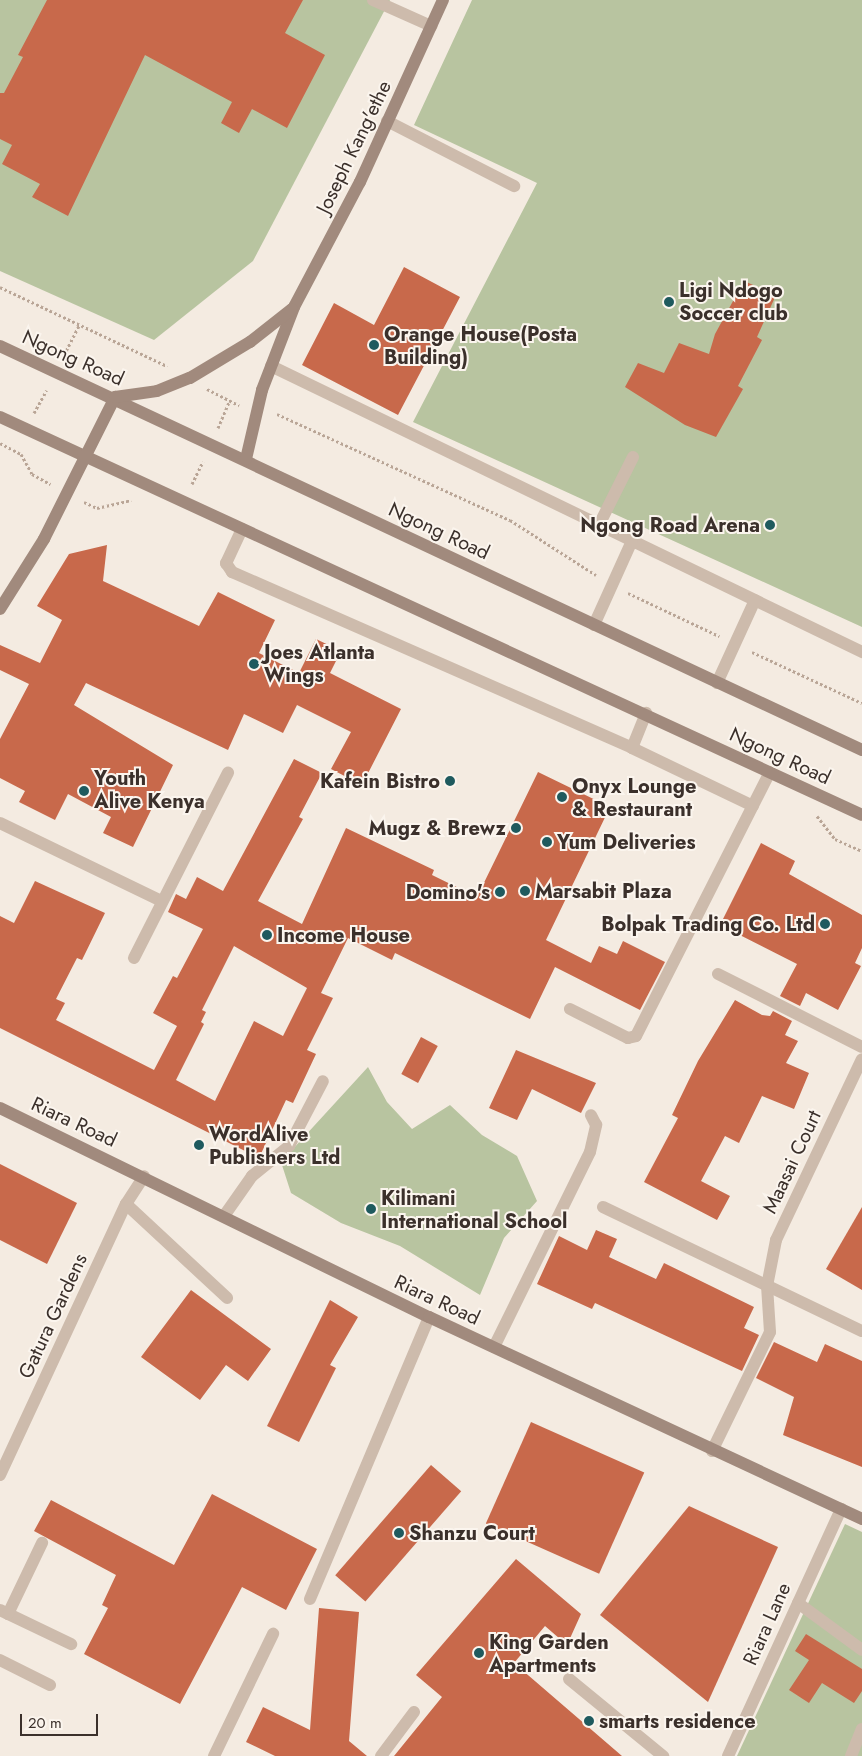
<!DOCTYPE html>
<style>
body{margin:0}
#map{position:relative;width:862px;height:1756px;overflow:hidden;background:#f4ebe1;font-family:Jost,sans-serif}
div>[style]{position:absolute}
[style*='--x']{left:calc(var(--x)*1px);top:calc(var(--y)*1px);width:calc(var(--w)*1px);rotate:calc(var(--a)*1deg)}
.green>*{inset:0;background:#b8c4a0}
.building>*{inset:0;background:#c8694b;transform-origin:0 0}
.path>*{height:3px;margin-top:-1.5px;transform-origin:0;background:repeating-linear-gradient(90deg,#b9a596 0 2.5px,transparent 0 5px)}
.lane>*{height:12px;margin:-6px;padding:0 6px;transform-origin:6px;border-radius:6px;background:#cdbbac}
.street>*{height:12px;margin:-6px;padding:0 6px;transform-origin:6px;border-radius:6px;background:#cdbbac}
.secondary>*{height:12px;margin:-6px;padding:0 6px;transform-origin:6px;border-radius:6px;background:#a18a7d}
.dots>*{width:14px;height:14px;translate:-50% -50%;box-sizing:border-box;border:2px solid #fbf5ee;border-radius:50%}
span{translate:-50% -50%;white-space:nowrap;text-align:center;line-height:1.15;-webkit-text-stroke:4px #fbf5ee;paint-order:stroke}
.street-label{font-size:20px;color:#3b302b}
.poi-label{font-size:20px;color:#3b302b;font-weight:700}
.left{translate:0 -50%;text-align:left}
.right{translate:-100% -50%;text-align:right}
.scale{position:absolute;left:20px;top:1714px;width:78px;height:22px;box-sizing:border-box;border:2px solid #3b302b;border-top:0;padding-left:6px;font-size:15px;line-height:18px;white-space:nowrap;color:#3b302b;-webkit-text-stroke:4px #fbf5ee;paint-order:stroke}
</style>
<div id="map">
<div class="green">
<i style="clip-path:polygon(0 0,390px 0,253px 261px,154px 340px,0 271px)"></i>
<i style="clip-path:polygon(472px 0,862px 0,862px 627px,413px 422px,537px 183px,414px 125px)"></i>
<i style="clip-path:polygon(368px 1067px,387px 1102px,412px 1129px,450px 1105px,482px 1135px,517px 1156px,537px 1201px,504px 1238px,480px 1295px,400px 1246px,341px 1223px,291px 1193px,281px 1162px)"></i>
<i style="clip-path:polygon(845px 1524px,862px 1532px,862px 1756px,737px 1756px)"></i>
</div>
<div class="building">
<i style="clip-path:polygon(47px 0,303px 0,285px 33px,325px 55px,287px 128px,252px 109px,239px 133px,221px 123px,232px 102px,145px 55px,68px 216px,32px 197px,40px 184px,2px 164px,12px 145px,0 139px,0 93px,4px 93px,23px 57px,18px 55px)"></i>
<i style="clip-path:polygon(404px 267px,460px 297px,398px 415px,302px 365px,334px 303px,374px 325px)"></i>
<i style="clip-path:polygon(744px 281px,776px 295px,757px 337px,762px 340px,738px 386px,743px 389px,716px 437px,685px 425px,625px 387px,638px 363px,664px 373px,679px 343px,709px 354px,715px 334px)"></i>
<i style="clip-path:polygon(107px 545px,103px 581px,199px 626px,218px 592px,275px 620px,259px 653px,299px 673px,316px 639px,341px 651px,330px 673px,401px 709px,362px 785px,331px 769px,351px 732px,297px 705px,283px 733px,244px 714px,228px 750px,86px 683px,74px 705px,173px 765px,133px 847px,103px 833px,111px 817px,68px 794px,55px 820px,19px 802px,25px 791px,0 778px,0 739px,29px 684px,0 670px,0 645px,40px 663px,62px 620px,37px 606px,69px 554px)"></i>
<i style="clip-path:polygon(evenodd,294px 759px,322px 773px,299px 817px,303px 819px,258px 901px,302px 924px,346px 828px,434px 870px,432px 875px,477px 897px,538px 772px,610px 807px,546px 940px,591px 963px,599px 946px,617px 954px,623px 941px,665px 962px,640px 1010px,555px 967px,530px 1019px,395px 953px,392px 960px,348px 938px,321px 993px,333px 998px,307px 1050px,316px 1054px,293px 1103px,286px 1100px,259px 1158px,0 1028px,0 916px,14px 923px,35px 881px,105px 913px,82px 960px,77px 958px,56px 999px,65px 1003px,56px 1020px,154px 1070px,177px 1026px,153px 1013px,173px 976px,177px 978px,203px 929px,168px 912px,176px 894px,186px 899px,197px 877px,223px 891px,294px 759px,234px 946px,307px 988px,283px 1036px,254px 1021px,215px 1101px,176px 1080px,204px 1024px,201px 1022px,206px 1012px,202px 1010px,234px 946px)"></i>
<i style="clip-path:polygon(761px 843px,795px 861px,789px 874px,862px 915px,862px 948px,855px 963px,861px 966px,838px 1010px,806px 993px,800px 1006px,780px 996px,797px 964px,720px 925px)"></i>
<i style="clip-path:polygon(735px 1000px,762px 1015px,770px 1016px,773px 1011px,792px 1021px,785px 1035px,798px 1041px,786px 1063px,809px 1073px,794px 1109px,762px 1096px,739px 1143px,725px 1136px,701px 1181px,730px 1196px,717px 1220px,644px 1182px,678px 1118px,672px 1115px,698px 1061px)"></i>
<i style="left:421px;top:1037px;width:19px;height:42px;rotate:28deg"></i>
<i style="clip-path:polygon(516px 1050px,596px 1083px,581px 1113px,532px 1089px,517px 1120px,489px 1108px)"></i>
<i style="clip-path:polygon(0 1164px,77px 1203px,47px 1264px,0 1240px)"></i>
<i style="clip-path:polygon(862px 1207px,862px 1290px,826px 1269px)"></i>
<i style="clip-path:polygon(596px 1230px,617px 1239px,609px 1257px,656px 1279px,664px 1263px,754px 1307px,744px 1328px,759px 1335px,742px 1371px,595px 1303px,592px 1309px,537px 1284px,559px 1236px,587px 1250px)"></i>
<i style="clip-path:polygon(191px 1290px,271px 1349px,248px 1381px,226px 1365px,200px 1400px,141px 1357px)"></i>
<i style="clip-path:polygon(330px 1300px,358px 1317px,330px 1365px,336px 1368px,299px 1442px,267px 1426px)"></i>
<i style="clip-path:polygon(774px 1342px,817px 1362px,825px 1344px,862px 1361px,862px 1467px,783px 1435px,794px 1397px,756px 1378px)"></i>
<i style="left:531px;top:1422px;width:124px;height:111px;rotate:24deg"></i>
<i style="left:431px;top:1465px;width:40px;height:146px;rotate:41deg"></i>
<i style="clip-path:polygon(212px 1494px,317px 1549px,286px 1610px,242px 1587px,180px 1704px,84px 1654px,108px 1608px,102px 1605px,116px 1575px,34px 1531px,51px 1500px,174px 1565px)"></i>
<i style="clip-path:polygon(689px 1506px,778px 1547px,708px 1702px,600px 1615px)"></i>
<i style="clip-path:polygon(516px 1559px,581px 1614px,567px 1645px,545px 1626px,514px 1663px,622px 1756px,394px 1756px,442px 1697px,416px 1675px)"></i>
<i style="clip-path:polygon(319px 1608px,359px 1612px,349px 1741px,367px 1756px,275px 1756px,246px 1742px,263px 1707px,310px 1730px)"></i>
<i style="clip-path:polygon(806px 1634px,862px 1669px,862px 1691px,854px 1703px,822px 1683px,809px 1703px,789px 1690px,809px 1660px,795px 1651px)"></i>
</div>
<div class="path">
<i style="--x:0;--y:287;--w:185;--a:25.3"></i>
<i style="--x:64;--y:355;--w:34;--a:-63"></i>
<i style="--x:207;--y:389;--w:36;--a:27"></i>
<i style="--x:34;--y:413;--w:26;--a:-61"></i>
<i style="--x:277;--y:414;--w:256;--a:24.5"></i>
<i style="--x:510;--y:520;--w:102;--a:32.6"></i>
<i style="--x:218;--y:428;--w:28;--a:-67"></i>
<i style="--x:0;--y:443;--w:24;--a:28"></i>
<i style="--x:21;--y:454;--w:23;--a:61"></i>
<i style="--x:32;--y:474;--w:21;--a:29"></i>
<i style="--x:192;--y:484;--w:25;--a:-64"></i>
<i style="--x:84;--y:502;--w:14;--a:25"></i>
<i style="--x:97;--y:508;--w:35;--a:-13"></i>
<i style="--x:628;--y:593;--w:101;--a:25.3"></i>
<i style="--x:752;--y:652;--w:121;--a:24.9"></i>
<i style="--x:817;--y:816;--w:29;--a:52"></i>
<i style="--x:835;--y:839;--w:30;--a:24"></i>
</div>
<div class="lane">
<i style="--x:373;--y:0;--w:64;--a:24.1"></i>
<i style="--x:387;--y:121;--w:143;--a:27.1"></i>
<i style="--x:271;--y:366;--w:657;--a:25.82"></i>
<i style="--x:599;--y:525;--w:76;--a:-63.4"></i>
<i style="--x:242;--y:529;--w:38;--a:115"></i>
<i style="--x:226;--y:563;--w:11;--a:56"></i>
<i style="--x:232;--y:572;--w:437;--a:23.7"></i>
<i style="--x:632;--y:748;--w:134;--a:25.6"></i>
<i style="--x:594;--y:625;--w:92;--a:-65.7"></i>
<i style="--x:717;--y:683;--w:91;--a:-65.4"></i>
<i style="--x:632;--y:748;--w:38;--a:-68"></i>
<i style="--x:570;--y:1009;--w:65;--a:26.6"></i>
<i style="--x:628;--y:1038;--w:8;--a:-14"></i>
<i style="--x:636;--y:1036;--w:296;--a:-63.1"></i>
<i style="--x:126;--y:1204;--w:138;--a:42.9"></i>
<i style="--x:224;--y:1216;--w:49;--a:-55"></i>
<i style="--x:252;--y:1176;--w:48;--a:-39"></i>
<i style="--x:289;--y:1146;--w:73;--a:-62.4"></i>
<i style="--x:494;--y:1347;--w:217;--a:-63.8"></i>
<i style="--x:590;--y:1152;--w:28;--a:-77"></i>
<i style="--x:596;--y:1125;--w:11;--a:-117"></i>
<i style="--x:310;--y:1599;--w:306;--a:-67.1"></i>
<i style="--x:0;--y:1610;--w:79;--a:25.6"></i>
<i style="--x:8;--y:1614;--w:79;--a:-64.4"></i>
<i style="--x:0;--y:1660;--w:56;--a:26.6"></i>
<i style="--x:569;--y:1679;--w:122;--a:39.3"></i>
<i style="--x:214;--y:1756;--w:136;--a:-64.2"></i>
<i style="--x:381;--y:1756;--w:55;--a:-53.1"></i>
</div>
<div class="street">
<i style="--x:0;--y:823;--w:179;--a:25.8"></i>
<i style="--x:134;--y:958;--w:208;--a:-63.1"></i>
<i style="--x:718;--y:974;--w:161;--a:26.9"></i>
<i style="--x:603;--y:1207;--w:287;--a:25.6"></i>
<i style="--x:712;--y:1451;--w:132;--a:-64"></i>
<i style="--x:770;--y:1332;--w:46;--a:-93.7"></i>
<i style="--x:767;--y:1286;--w:47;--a:-78.9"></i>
<i style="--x:776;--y:1240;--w:200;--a:-64.6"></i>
<i style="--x:0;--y:1475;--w:299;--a:-65.1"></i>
<i style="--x:126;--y:1204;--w:33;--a:-57"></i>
<i style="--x:798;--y:1603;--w:79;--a:36.3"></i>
<i style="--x:728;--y:1756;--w:272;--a:-65.4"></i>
<i style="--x:851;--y:1756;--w:29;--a:-68"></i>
</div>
<div class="secondary">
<i style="--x:0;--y:346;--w:952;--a:25.11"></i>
<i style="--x:0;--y:417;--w:949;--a:24.78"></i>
<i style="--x:246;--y:459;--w:71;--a:-76.9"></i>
<i style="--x:262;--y:390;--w:89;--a:-68.9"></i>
<i style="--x:294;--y:307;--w:141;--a:-62.2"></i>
<i style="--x:360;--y:182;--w:200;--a:-65.5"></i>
<i style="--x:0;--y:609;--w:83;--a:-57.8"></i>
<i style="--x:44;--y:539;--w:159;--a:-63.4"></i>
<i style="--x:115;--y:397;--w:42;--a:-8.1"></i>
<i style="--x:157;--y:391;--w:35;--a:-22"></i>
<i style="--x:190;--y:378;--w:70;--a:-31"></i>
<i style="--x:250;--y:342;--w:53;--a:-38.2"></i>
<i style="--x:0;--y:1108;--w:477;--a:26"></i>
<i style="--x:429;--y:1317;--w:478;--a:25"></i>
</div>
<div class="dots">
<i style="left:669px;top:302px;background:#1f5a5e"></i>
<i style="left:374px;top:345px;background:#1f5a5e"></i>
<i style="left:770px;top:525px;background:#1f5a5e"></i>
<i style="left:254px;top:664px;background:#1f5a5e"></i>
<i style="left:450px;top:781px;background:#1f5a5e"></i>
<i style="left:84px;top:791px;background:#1f5a5e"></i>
<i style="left:562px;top:797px;background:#1f5a5e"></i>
<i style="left:516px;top:828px;background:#1f5a5e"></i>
<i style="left:547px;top:842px;background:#1f5a5e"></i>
<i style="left:525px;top:891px;background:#1f5a5e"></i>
<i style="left:500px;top:892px;background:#1f5a5e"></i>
<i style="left:825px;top:924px;background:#1f5a5e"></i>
<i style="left:267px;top:935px;background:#1f5a5e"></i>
<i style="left:199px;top:1145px;background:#1f5a5e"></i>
<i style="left:371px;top:1209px;background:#1f5a5e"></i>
<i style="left:399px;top:1533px;background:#1f5a5e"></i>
<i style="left:479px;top:1653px;background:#1f5a5e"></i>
<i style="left:589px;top:1721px;background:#1f5a5e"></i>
</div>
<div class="street-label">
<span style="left:354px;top:147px;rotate:-64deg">Joseph Kang'ethe</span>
<span style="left:73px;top:358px;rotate:24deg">Ngong Road</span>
<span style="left:439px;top:531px;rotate:25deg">Ngong Road</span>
<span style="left:780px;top:756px;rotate:25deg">Ngong Road</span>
<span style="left:74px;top:1122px;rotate:25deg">Riara Road</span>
<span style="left:792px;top:1162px;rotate:-65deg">Maasai Court</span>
<span style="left:437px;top:1300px;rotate:25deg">Riara Road</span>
<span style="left:53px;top:1316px;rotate:-65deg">Gatura Gardens</span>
<span style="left:767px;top:1624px;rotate:-66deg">Riara Lane</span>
</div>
<div class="poi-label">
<span class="left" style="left:679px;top:302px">Ligi Ndogo<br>Soccer club</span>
<span class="left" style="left:384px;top:346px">Orange House(Posta<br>Building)</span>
<span class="right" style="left:760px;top:525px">Ngong Road Arena</span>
<span class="left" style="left:264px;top:664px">Joes Atlanta<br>Wings</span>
<span class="left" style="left:94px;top:790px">Youth<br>Alive Kenya</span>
<span class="right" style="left:440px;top:781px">Kafein Bistro</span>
<span class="left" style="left:572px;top:798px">Onyx Lounge<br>&amp; Restaurant</span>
<span class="right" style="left:506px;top:828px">Mugz &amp; Brewz</span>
<span class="left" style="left:557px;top:842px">Yum Deliveries</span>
<span class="left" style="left:535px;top:891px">Marsabit Plaza</span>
<span class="right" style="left:490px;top:892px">Domino's</span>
<span class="right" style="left:815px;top:924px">Bolpak Trading Co. Ltd</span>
<span class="left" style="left:277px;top:935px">Income House</span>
<span class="left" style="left:209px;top:1146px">WordAlive<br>Publishers Ltd</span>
<span class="left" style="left:381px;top:1210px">Kilimani<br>International School</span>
<span class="left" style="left:409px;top:1533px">Shanzu Court</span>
<span class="left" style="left:489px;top:1654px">King Garden<br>Apartments</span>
<span class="left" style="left:599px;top:1721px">smarts residence</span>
</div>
<div class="scale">20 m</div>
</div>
